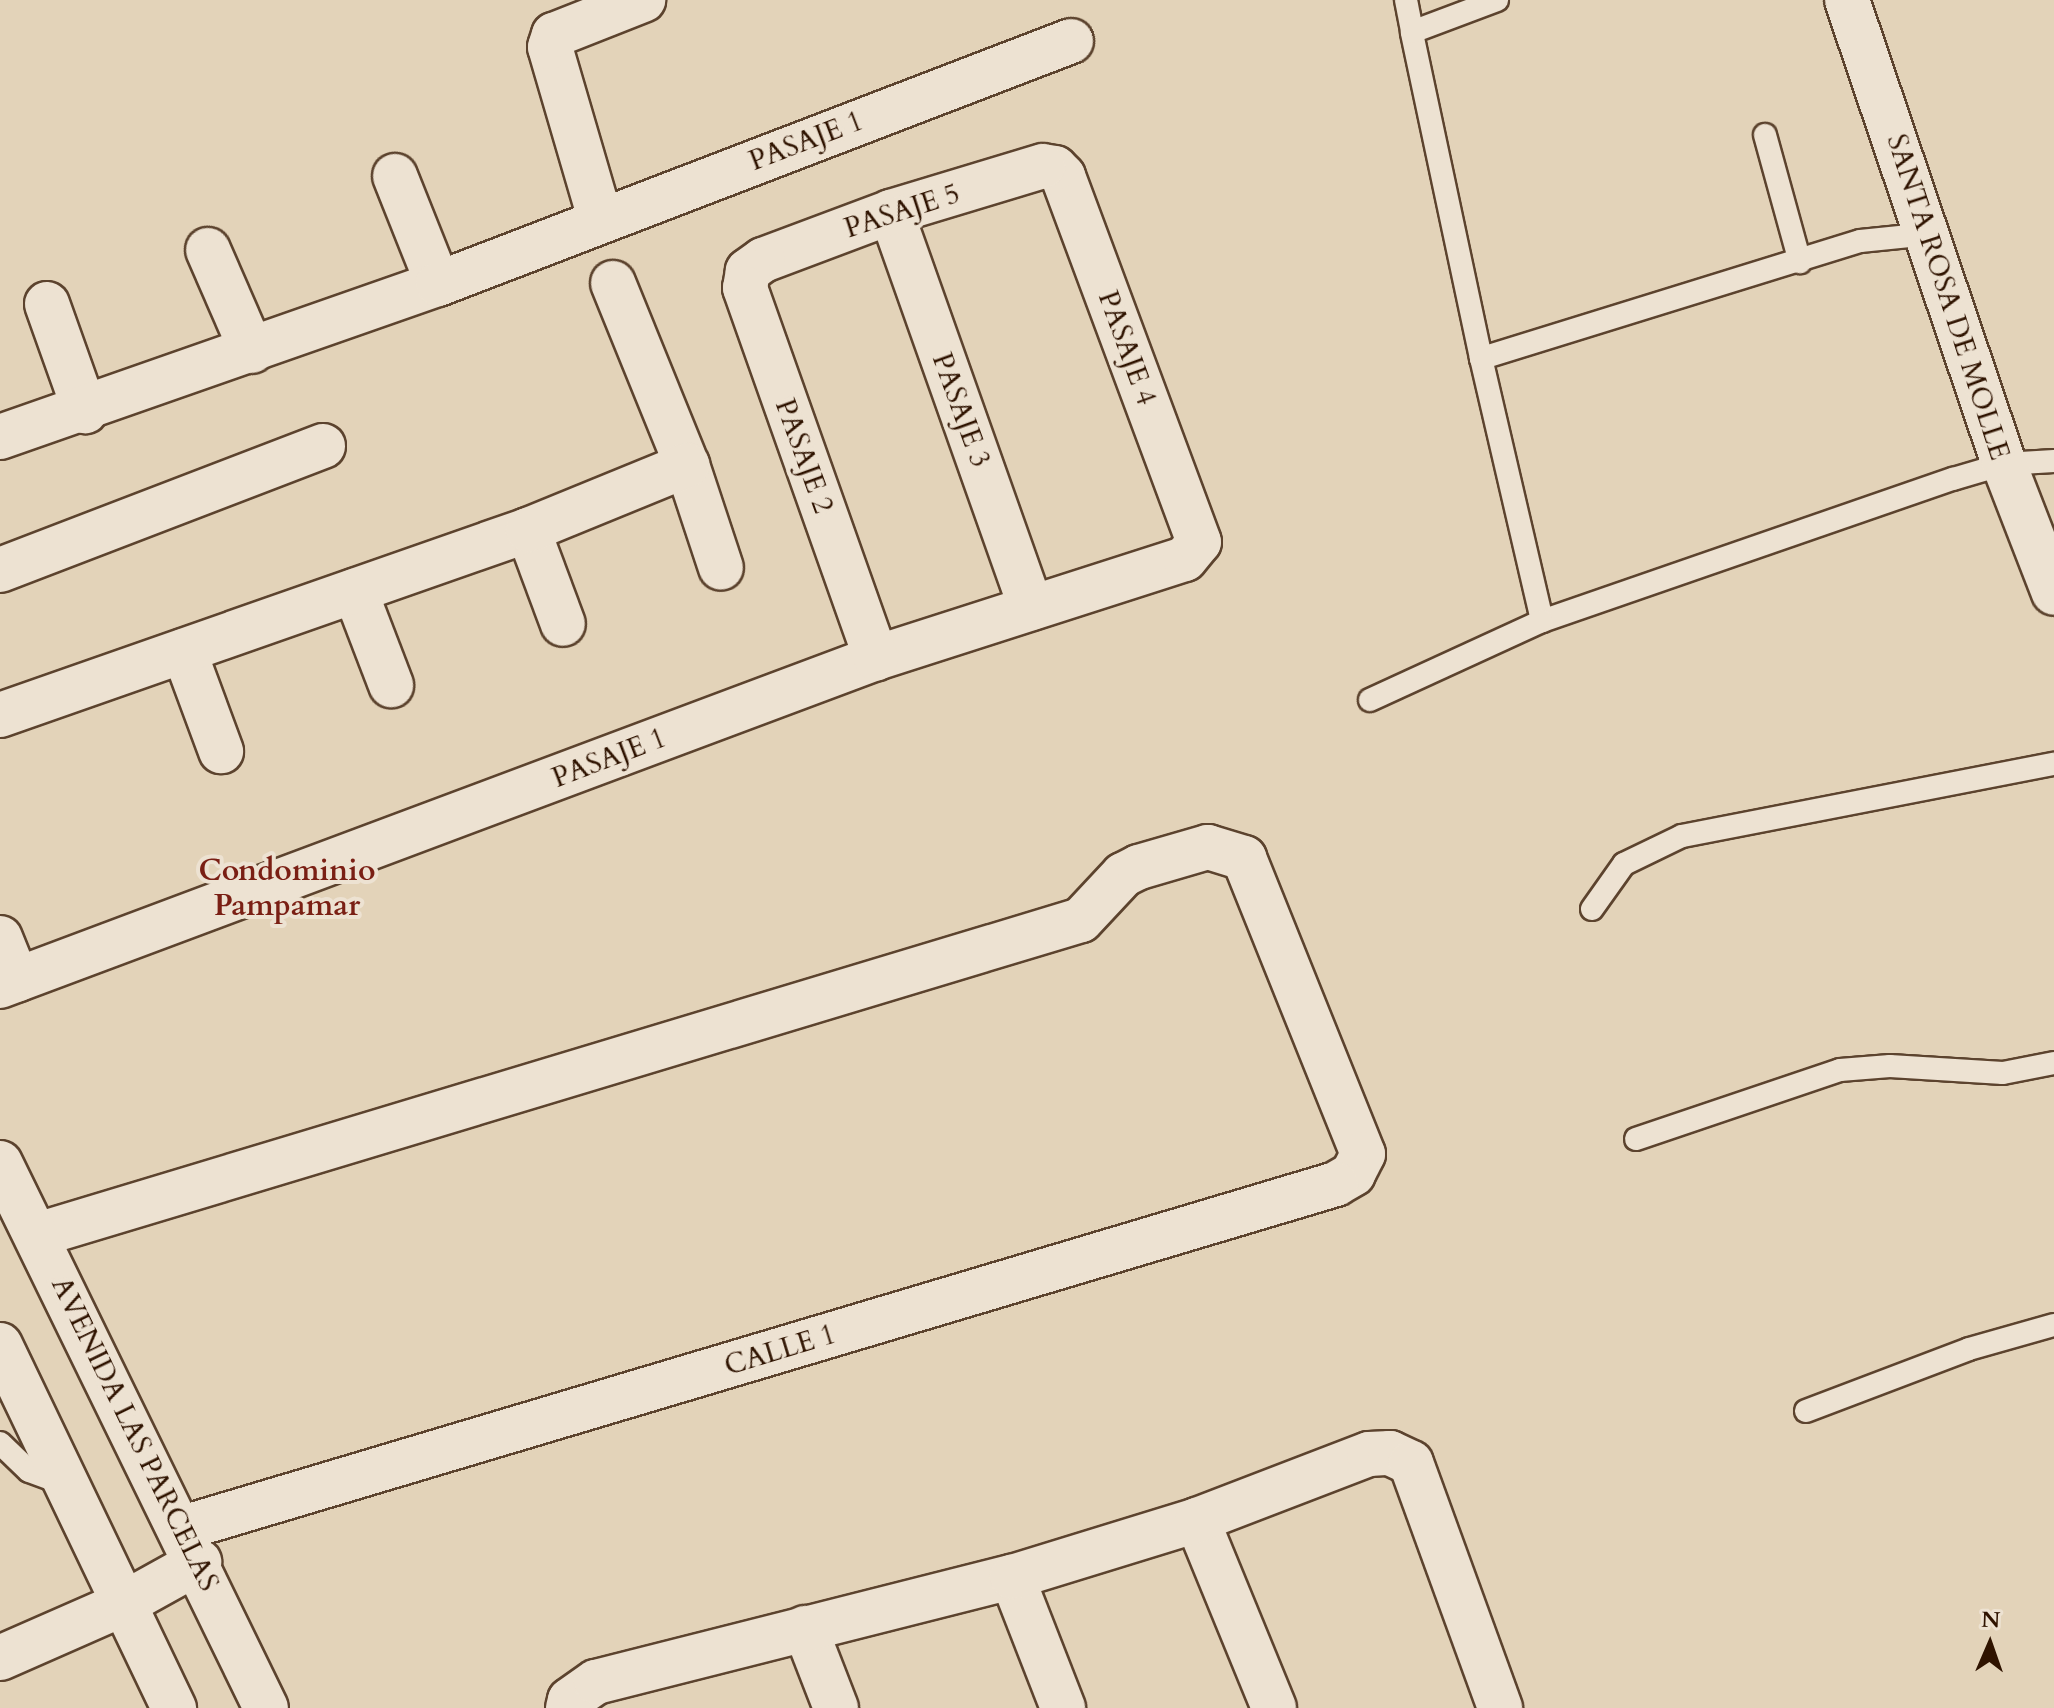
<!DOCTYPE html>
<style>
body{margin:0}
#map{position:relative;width:2054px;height:1708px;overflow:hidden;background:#e3d3b9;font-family:Cardo,serif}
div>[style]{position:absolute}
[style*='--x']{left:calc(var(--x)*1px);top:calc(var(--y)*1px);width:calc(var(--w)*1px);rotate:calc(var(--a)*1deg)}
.roads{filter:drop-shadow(2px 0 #5c432e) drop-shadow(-2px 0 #5c432e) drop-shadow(0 2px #5c432e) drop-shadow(0 -2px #5c432e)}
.lane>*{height:22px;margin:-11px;padding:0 11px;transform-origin:11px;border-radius:11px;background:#ede2d2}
.street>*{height:44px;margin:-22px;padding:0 22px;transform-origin:22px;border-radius:22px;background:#ede2d2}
.secondary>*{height:44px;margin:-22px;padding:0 22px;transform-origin:22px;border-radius:22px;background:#ede2d2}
span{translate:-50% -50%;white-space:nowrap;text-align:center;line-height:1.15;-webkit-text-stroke:8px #ede2d2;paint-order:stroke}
.street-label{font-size:28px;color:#2f1300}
.neighbourhood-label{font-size:30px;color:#7a1f14;font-weight:700}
.north{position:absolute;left:1950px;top:1604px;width:80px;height:80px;-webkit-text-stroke:6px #ede2d2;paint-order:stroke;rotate:2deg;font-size:22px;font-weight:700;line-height:32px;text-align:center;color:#2f1300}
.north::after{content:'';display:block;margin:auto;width:28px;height:36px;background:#2f1300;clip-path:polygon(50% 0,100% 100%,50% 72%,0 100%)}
</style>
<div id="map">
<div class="roads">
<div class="lane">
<i style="--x:1406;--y:0;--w:33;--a:79"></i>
<i style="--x:1765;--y:135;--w:132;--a:74.6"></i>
<i style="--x:1929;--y:234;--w:69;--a:174.2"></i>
<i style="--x:1860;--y:241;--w:397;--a:162.8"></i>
<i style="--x:1481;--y:358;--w:270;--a:76.9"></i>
<i style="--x:1542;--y:621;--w:435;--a:-19.1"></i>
<i style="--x:1953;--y:479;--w:53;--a:-16.4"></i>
<i style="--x:2004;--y:464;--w:50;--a:-3.4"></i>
<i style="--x:1481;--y:358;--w:333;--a:-102"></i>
<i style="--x:1412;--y:32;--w:91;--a:-20.6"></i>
<i style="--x:1370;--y:700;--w:189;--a:-24.7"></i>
<i style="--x:1592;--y:909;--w:55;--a:-54.6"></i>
<i style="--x:1624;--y:864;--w:64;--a:-25.8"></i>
<i style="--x:1682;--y:836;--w:379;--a:-11"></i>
<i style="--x:1636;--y:1139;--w:215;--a:-18.7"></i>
<i style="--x:1840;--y:1070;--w:50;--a:-4.6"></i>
<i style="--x:1890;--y:1066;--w:113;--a:3.5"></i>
<i style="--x:2003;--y:1073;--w:52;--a:-11.1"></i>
<i style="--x:1806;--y:1411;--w:174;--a:-20.8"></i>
<i style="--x:1969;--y:1349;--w:88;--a:-15.8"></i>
<i style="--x:0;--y:1443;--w:40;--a:44"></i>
<i style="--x:29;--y:1471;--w:37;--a:20"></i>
</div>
<div class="street">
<i style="--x:1847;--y:0;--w:490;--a:71.3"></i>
<i style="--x:2004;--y:464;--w:138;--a:68.8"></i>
<i style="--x:395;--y:176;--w:116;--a:68.3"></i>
<i style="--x:891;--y:212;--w:420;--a:70.5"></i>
<i style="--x:600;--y:218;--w:178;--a:-106.3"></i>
<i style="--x:550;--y:47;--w:13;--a:-72"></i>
<i style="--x:554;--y:35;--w:96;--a:-21.5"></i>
<i style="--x:208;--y:250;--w:110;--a:66.5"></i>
<i style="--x:613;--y:283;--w:196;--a:67.9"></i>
<i style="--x:687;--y:465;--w:108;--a:71.7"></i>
<i style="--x:47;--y:304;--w:114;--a:70.4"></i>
<i style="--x:0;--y:437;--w:464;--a:-19.3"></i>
<i style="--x:438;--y:284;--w:678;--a:-21"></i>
<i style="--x:528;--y:530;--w:100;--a:69.6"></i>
<i style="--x:0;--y:570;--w:346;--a:-21"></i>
<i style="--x:355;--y:591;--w:101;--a:69"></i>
<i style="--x:184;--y:651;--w:107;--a:69.7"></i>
<i style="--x:0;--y:715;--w:559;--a:-19.31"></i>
<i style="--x:528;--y:530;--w:172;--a:-22.2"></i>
<i style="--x:0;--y:938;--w:45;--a:68"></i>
<i style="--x:0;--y:986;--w:935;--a:-20.53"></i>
<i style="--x:876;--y:658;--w:324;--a:-17.8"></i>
<i style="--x:1185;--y:559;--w:22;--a:-51"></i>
<i style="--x:1199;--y:542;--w:390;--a:-110.4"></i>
<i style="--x:1063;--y:176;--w:11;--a:-135"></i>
<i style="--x:1055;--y:168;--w:12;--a:-171"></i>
<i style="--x:1043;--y:166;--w:159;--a:163.2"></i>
<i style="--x:891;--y:212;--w:137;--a:159.4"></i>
<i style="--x:763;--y:260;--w:19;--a:144"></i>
<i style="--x:748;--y:271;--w:17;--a:100"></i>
<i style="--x:745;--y:288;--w:393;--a:70.5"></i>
<i style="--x:37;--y:1235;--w:1090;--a:-16.79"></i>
<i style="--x:1081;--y:920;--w:62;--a:-47"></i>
<i style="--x:1123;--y:875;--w:18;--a:-27"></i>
<i style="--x:1139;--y:867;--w:72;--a:-16.2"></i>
<i style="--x:1208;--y:847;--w:38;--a:17"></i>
<i style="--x:1244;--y:858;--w:319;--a:68.1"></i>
<i style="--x:1363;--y:1154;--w:22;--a:117"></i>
<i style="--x:1353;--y:1174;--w:20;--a:150"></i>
<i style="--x:1336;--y:1184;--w:1203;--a:163.39"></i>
<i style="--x:1197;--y:1520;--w:203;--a:67.7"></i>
<i style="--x:1012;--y:1577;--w:141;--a:68.7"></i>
<i style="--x:805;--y:1628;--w:86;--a:68.8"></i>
<i style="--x:0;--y:1658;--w:137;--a:-23.7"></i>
<i style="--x:125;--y:1603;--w:85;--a:-29"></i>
<i style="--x:568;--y:1708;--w:8;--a:-76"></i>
<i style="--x:570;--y:1700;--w:32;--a:-35"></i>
<i style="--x:596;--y:1682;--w:429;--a:-14.2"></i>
<i style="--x:1012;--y:1577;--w:194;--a:-17.1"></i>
<i style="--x:1197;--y:1520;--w:184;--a:-21"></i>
<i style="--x:1369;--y:1454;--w:21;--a:-3"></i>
<i style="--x:1390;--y:1453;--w:23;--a:25"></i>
<i style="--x:1411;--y:1463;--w:261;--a:70"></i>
</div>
<div class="secondary">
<i style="--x:0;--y:1163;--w:606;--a:63.98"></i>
<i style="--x:0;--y:1345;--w:403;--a:64.4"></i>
</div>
</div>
<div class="street-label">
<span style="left:806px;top:141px;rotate:-21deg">PASAJE 1</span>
<span style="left:902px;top:211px;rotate:-18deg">PASAJE 5</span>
<span style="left:1948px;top:297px;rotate:72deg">SANTA ROSA DE MOLLE</span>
<span style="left:1127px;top:348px;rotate:70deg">PASAJE 4</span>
<span style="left:961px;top:410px;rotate:70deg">PASAJE 3</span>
<span style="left:804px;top:456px;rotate:70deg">PASAJE 2</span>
<span style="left:609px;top:758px;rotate:-21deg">PASAJE 1</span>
<span style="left:780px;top:1350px;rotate:-17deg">CALLE 1</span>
<span style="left:135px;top:1434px;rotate:64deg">AVENIDA LAS PARCELAS</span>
</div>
<div class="neighbourhood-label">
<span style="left:287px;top:888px">Condominio<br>Pampamar</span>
</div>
<div class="north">N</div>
</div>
